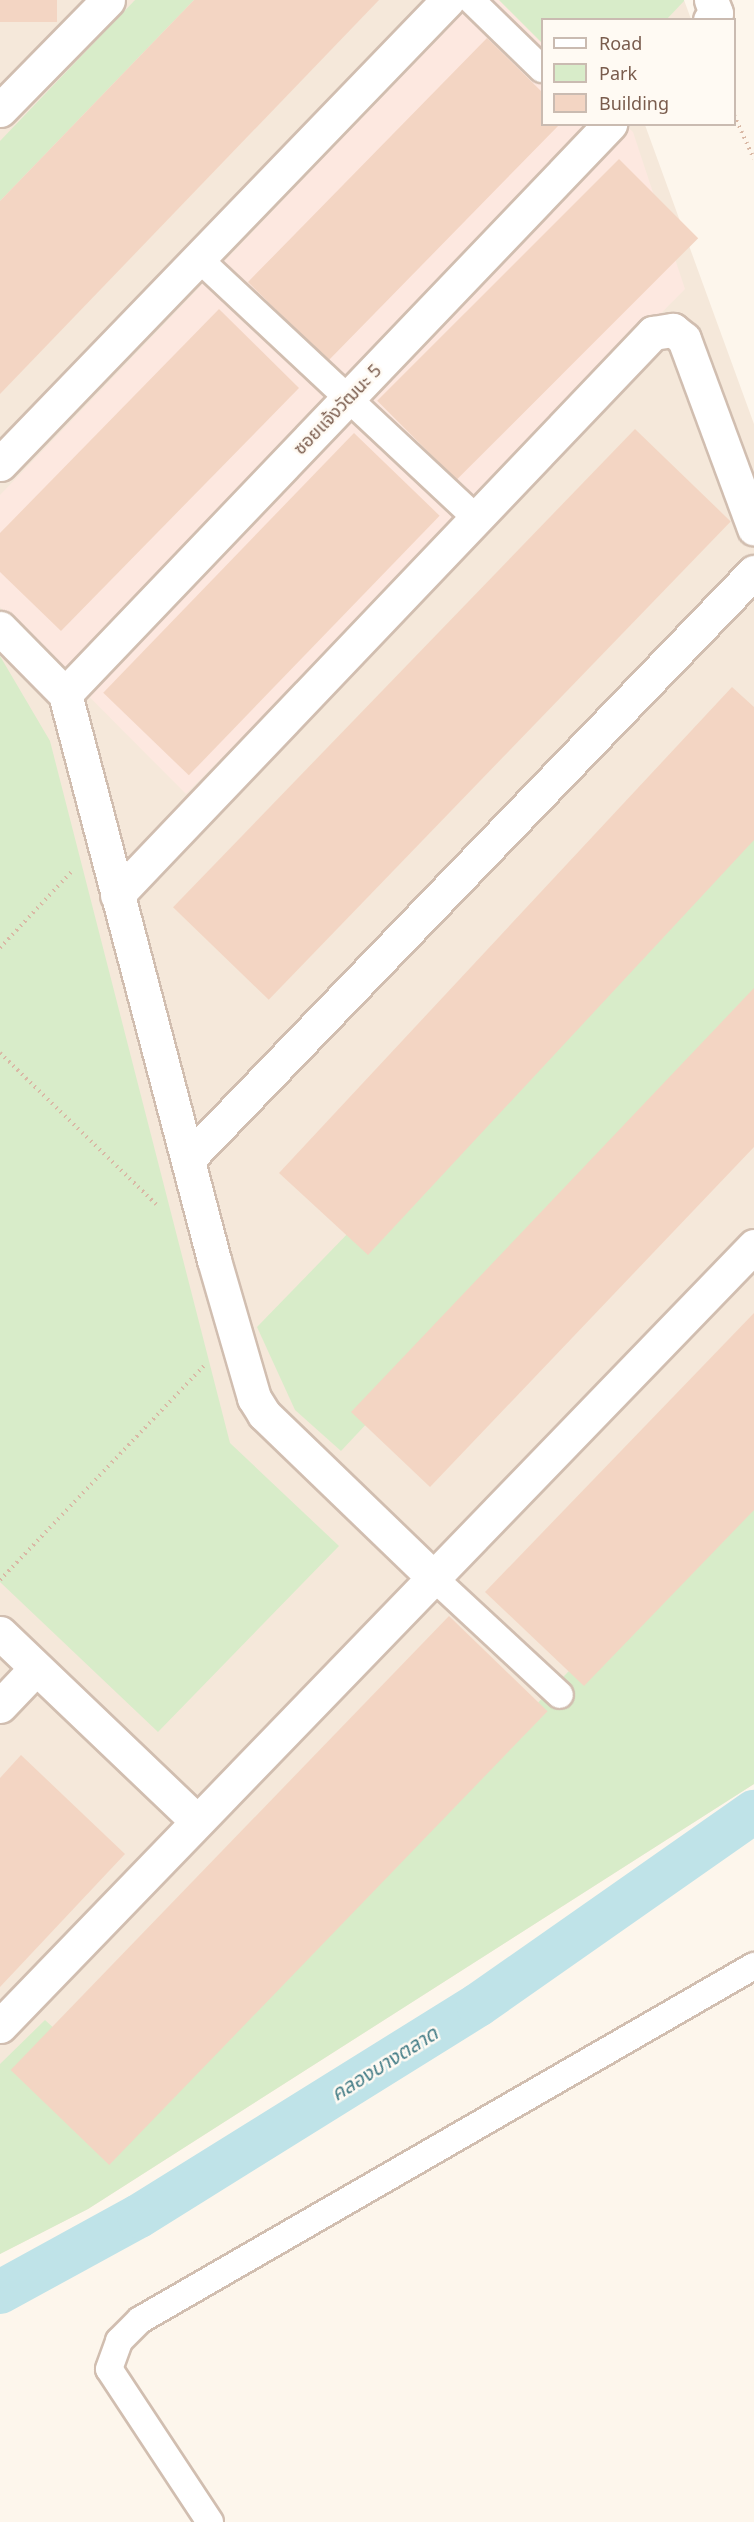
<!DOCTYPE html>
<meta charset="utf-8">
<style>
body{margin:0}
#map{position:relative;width:754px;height:2522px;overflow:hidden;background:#fdf6ec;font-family:"Noto Sans","Noto Sans Thai",sans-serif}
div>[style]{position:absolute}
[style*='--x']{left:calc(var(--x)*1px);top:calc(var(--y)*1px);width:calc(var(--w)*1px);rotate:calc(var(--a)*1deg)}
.residential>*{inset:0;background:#f5e8da}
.commercial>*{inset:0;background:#fde8e0}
.green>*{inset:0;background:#d8ecc9}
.canal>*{height:44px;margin:-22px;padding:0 22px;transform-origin:22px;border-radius:22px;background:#bfe3e8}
.building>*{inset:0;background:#f3d5c3;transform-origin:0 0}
.path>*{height:4px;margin-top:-2px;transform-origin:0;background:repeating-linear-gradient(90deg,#d9b8a5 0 1.5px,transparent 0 6px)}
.roads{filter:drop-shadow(2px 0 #d1beb0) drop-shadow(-2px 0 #d1beb0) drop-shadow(0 2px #d1beb0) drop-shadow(0 -2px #d1beb0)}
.service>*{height:26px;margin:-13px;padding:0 13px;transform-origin:13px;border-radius:13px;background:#fff}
.minor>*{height:33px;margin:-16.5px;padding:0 16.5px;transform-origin:16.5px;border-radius:16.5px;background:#fff}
span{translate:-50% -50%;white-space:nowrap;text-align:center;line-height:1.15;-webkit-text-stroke:5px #fffaf3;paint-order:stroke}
.street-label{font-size:18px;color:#7a5c4d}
.water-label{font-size:20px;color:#437c86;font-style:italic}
.legend{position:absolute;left:541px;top:18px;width:195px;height:108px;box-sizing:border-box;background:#fffaf3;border:2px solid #cabbb1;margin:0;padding:8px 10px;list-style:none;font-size:18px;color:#7a5c4d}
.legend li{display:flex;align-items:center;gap:12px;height:30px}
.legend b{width:30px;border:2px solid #cabbb1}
</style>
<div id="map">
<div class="residential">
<i style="clip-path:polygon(0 0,684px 0,691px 19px,542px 20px,542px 124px,645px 125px,754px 424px,754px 1784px,88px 2209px,0 2254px)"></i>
</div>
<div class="commercial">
<i style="clip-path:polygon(475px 0,499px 0,542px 43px,542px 124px,625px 125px,633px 132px,685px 289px,186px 794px,0 607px,0 495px)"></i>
</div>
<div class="green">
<i style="clip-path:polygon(135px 0,194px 0,0 201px,0 141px)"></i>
<i style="clip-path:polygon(499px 0,684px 0,684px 1px,667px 19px,542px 20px,542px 43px)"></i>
<i style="clip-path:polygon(0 656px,50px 741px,230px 1443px,339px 1546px,158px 1732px,0 1582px)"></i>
<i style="clip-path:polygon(754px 815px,754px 1010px,341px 1451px,295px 1410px,257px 1327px)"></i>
<i style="clip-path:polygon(754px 1482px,754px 1784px,88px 2209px,0 2254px,0 2064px,45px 2020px,141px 2108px)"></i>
</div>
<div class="canal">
<i style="--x:0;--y:2292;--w:158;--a:-28.7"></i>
<i style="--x:139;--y:2216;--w:399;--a:-31.9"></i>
<i style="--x:478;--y:2005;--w:337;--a:-35"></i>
</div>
<div class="building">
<i style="left:0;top:0;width:57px;height:22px"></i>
<i style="clip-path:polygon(194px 0,379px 0,0 394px,0 201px)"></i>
<i style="clip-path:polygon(487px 38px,542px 92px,542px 124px,560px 124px,328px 361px,248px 282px)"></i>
<i style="left:619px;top:159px;width:112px;height:342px;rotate:45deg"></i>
<i style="clip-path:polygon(219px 309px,299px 388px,61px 631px,0 572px,0 533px)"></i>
<i style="left:635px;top:429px;width:133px;height:665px;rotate:44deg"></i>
<i style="left:354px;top:433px;width:119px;height:361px;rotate:44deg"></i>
<i style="clip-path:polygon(732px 687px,754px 707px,754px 840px,368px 1255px,279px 1173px)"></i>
<i style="clip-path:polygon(754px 988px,754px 1147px,430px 1487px,351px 1412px)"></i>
<i style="clip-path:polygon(754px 1313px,754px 1510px,584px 1686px,485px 1592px)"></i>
<i style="left:449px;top:1616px;width:137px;height:631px;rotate:44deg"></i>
<i style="clip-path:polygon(21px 1755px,125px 1854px,0 1987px,0 1778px)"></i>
</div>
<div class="path">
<i style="--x:734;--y:115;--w:48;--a:65.6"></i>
<i style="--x:0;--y:948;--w:104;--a:-46.9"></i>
<i style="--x:0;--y:1053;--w:221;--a:44.1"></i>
<i style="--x:0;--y:1580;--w:296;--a:-46.4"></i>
</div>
<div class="roads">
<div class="service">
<i style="--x:471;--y:0;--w:99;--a:44.2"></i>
<i style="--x:198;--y:258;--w:379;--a:43.1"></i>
<i style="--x:433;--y:1577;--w:173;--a:42.9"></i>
<i style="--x:210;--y:2522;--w:183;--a:-123.4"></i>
<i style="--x:109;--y:2369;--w:30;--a:-70"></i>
<i style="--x:119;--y:2341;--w:30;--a:-45"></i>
<i style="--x:140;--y:2320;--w:709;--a:-29.97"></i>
</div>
<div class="minor">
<i style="--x:710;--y:20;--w:9;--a:-49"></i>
<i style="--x:716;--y:13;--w:14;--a:-111"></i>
<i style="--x:0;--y:110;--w:154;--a:-45.5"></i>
<i style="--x:0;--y:464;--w:645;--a:-46.01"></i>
<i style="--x:0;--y:628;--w:93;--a:45.4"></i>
<i style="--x:65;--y:694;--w:585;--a:75.25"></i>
<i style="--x:214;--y:1260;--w:144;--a:73.8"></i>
<i style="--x:254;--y:1398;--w:19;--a:58"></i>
<i style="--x:264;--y:1414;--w:235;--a:44"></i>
<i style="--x:65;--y:694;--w:789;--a:-46.28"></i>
<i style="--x:117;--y:895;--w:777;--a:-46.36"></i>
<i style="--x:653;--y:333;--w:20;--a:-9"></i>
<i style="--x:673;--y:330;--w:14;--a:39"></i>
<i style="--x:684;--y:339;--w:202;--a:69.7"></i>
<i style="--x:189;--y:1158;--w:814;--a:-46.05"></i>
<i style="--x:0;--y:1633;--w:272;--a:43.7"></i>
<i style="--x:0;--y:1706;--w:52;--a:-46.5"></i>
<i style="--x:0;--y:2026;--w:1085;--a:-45.97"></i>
</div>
</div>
<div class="street-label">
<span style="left:337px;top:409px;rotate:-46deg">ซอยแจ้งวัฒนะ 5</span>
</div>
<div class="water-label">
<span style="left:384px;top:2063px;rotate:-32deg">คลองบางตลาด</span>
</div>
<ul class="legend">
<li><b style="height:8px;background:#fff"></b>Road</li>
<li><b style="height:16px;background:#d8ecc9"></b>Park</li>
<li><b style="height:16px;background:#f3d5c3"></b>Building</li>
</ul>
</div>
